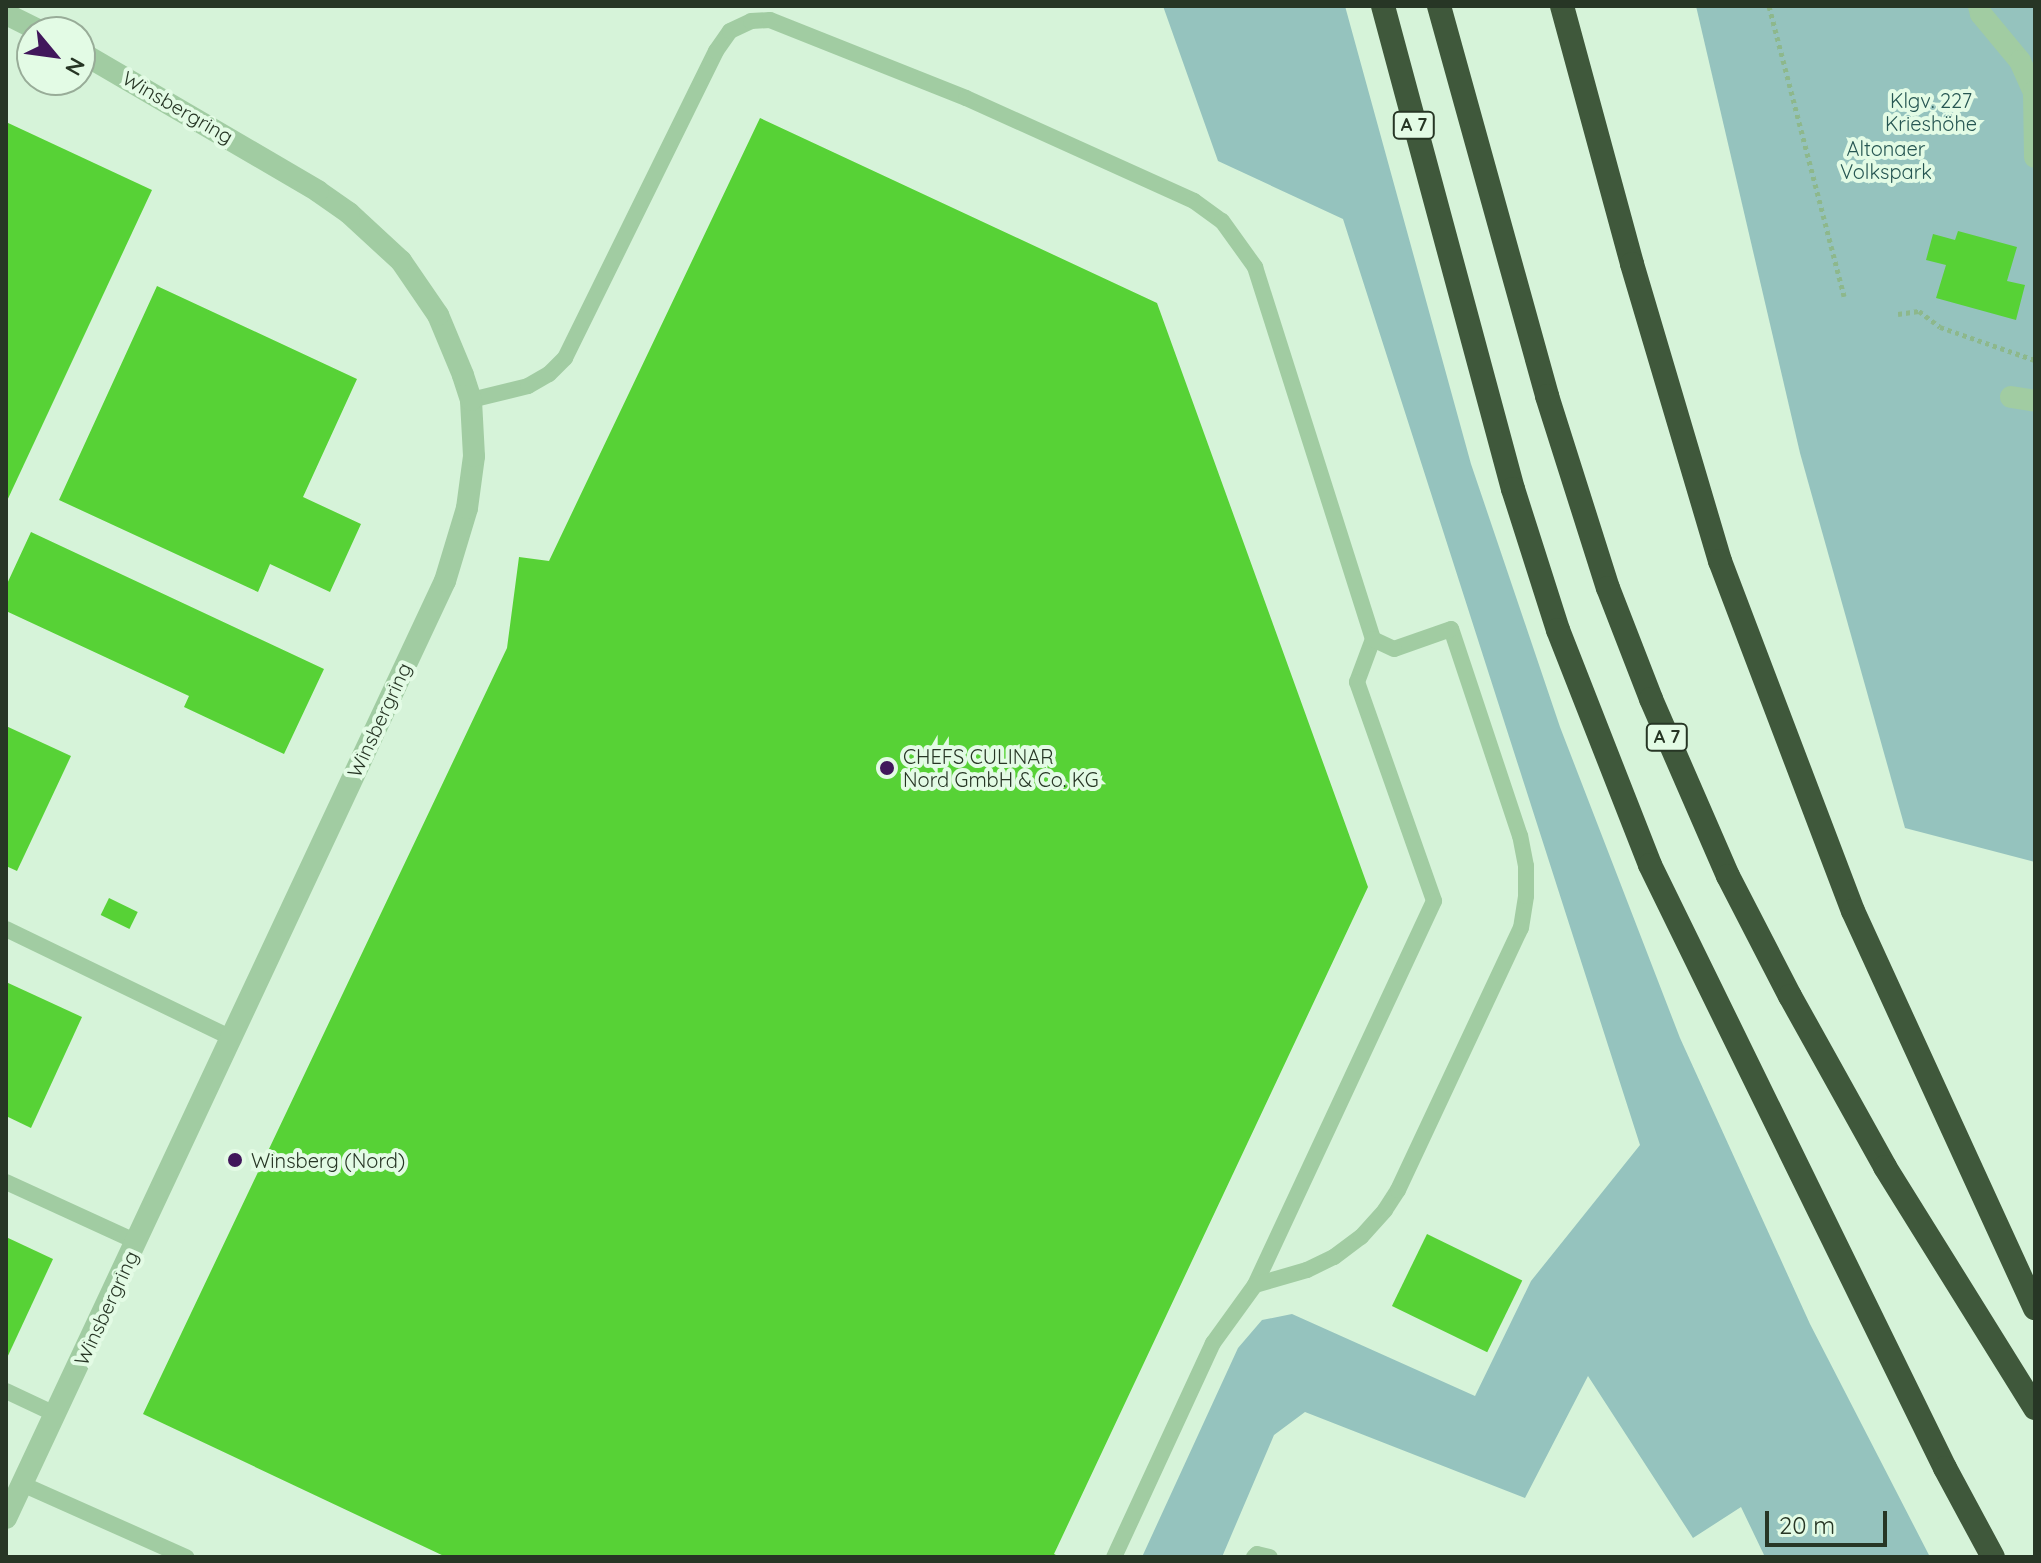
<!DOCTYPE html>
<meta charset="utf-8">
<style>
body{margin:0}
#map{position:relative;width:2041px;height:1563px;overflow:hidden;background:#d6f3d9;font-family:Quicksand,sans-serif}
div>[style]{position:absolute}
[style*='--x']{left:calc(var(--x)*1px);top:calc(var(--y)*1px);width:calc(var(--w)*1px);rotate:calc(var(--a)*1deg)}
.green>*{inset:0;background:#95c3be}
.building>*{inset:0;background:#57d236;transform-origin:0 0}
.path>*{height:5px;margin-top:-2.5px;transform-origin:0;background:repeating-linear-gradient(90deg,#8db88c 0 4px,transparent 0 8px)}
.service>*{height:16px;margin:-8px;padding:0 8px;transform-origin:8px;border-radius:8px;background:#a1cca2}
.minor>*{height:22px;margin:-11px;padding:0 11px;transform-origin:11px;border-radius:11px;background:#a1cca2}
.motorway>*{height:24px;margin:-12px;padding:0 12px;transform-origin:12px;border-radius:12px;background:#3f583b}
.dots>*{width:22px;height:22px;translate:-50% -50%;box-sizing:border-box;border:4px solid #e3fbe5;border-radius:50%}
span{translate:-50% -50%;white-space:nowrap;text-align:center;line-height:1.15;-webkit-text-stroke:8px #e3fbe5;paint-order:stroke}
.shield-label span{padding:2px 6px;background:#e3fbe5;border:2px solid;border-radius:6px;-webkit-text-stroke-width:0}
.shield-label{font-size:18px;color:#273625;font-weight:700}
.park-label{font-size:20px;color:#265652}
.street-label{font-size:20px;color:#273625}
.poi-label{font-size:20px;color:#273625}
.left{translate:0 -50%;text-align:left}
.frame{position:absolute;inset:0;border:8px solid #273625;pointer-events:none}
.north{position:absolute;left:16px;top:16px;width:80px;height:80px;box-sizing:border-box;background:#e3fbe5;border:2px solid #98ac98;border-radius:50%;rotate:119deg;font-size:22px;font-weight:700;line-height:32px;text-align:center;color:#273625}
.north::after{content:'';display:block;margin:auto;width:28px;height:36px;background:#41175b;clip-path:polygon(50% 0,100% 100%,50% 72%,0 100%)}
.scale{position:absolute;left:1765px;top:1511px;width:122px;height:36px;box-sizing:border-box;border:4px solid #273625;border-top:0;padding-left:10px;font-size:24px;line-height:28px;white-space:nowrap;color:#273625;-webkit-text-stroke:6px #e3fbe5;paint-order:stroke}
</style>
<div id="map">
<div class="green">
<i style="clip-path:polygon(1163px 6px,1345px 6px,1471px 464px,1560px 727px,1680px 1038px,1810px 1324px,1930px 1557px,1765px 1557px,1741px 1507px,1693px 1538px,1588px 1376px,1525px 1498px,1305px 1412px,1274px 1435px,1222px 1557px,1142px 1557px,1238px 1348px,1262px 1320px,1292px 1314px,1475px 1396px,1531px 1281px,1640px 1145px,1343px 219px,1218px 161px)"></i>
<i style="clip-path:polygon(1696px 6px,2035px 6px,2035px 862px,1905px 828px,1800px 453px)"></i>
</div>
<div class="building">
<i style="clip-path:polygon(760px 118px,1157px 303px,1368px 887px,1054px 1554px,1060px 1557px,446px 1557px,143px 1414px,507px 648px,519px 557px,549px 561px)"></i>
<i style="clip-path:polygon(6px 122px,152px 190px,6px 503px)"></i>
<i style="clip-path:polygon(1958px 231px,2017px 247px,2007px 281px,2025px 285px,2016px 320px,1936px 298px,1946px 265px,1926px 260px,1933px 234px,1955px 240px)"></i>
<i style="clip-path:polygon(157px 286px,357px 379px,303px 497px,361px 524px,330px 592px,270px 564px,258px 592px,59px 500px)"></i>
<i style="clip-path:polygon(31px 532px,324px 669px,284px 754px,184px 707px,189px 696px,6px 611px,6px 586px)"></i>
<i style="clip-path:polygon(6px 726px,71px 756px,17px 871px,6px 866px)"></i>
<i style="left:109px;top:898px;width:32px;height:19px;rotate:26deg"></i>
<i style="clip-path:polygon(6px 982px,82px 1017px,31px 1128px,6px 1116px)"></i>
<i style="left:1427px;top:1234px;width:106px;height:80px;rotate:26deg"></i>
<i style="clip-path:polygon(6px 1237px,53px 1259px,6px 1360px)"></i>
</div>
<div class="path">
<i style="--x:1769;--y:6;--w:300;--a:75.5"></i>
<i style="--x:1898;--y:314;--w:21;--a:-8"></i>
<i style="--x:1919;--y:311;--w:26;--a:37"></i>
<i style="--x:1940;--y:327;--w:101;--a:19.2"></i>
</div>
<div class="service">
<i style="--x:471;--y:400;--w:59;--a:-13.8"></i>
<i style="--x:528;--y:386;--w:24;--a:-30"></i>
<i style="--x:549;--y:374;--w:23;--a:-45"></i>
<i style="--x:565;--y:358;--w:342;--a:-63.8"></i>
<i style="--x:716;--y:51;--w:24;--a:-55"></i>
<i style="--x:730;--y:31;--w:23;--a:-25"></i>
<i style="--x:751;--y:21;--w:19;--a:-3"></i>
<i style="--x:770;--y:20;--w:211;--a:21.7"></i>
<i style="--x:966;--y:98;--w:250;--a:24.3"></i>
<i style="--x:1194;--y:201;--w:34;--a:36"></i>
<i style="--x:1222;--y:221;--w:57;--a:54.3"></i>
<i style="--x:1255;--y:267;--w:390;--a:72.4"></i>
<i style="--x:1373;--y:639;--w:46;--a:110.4"></i>
<i style="--x:1357;--y:682;--w:232;--a:70.6"></i>
<i style="--x:1434;--y:901;--w:424;--a:115"></i>
<i style="--x:1255;--y:1285;--w:72;--a:125.9"></i>
<i style="--x:1213;--y:1343;--w:236;--a:114.8"></i>
<i style="--x:6;--y:929;--w:250;--a:25.8"></i>
<i style="--x:6;--y:1182;--w:144;--a:24.6"></i>
<i style="--x:1255;--y:1285;--w:54;--a:-16.1"></i>
<i style="--x:1307;--y:1270;--w:30;--a:-26"></i>
<i style="--x:1334;--y:1257;--w:34;--a:-37"></i>
<i style="--x:1361;--y:1237;--w:36;--a:-48"></i>
<i style="--x:1385;--y:1210;--w:24;--a:-57"></i>
<i style="--x:1398;--y:1190;--w:289;--a:-64.9"></i>
<i style="--x:1521;--y:928;--w:32;--a:-81"></i>
<i style="--x:1526;--y:896;--w:30;--a:-90"></i>
<i style="--x:1526;--y:866;--w:31;--a:-101"></i>
<i style="--x:1520;--y:836;--w:218;--a:-108.4"></i>
<i style="--x:1451;--y:629;--w:60;--a:160.7"></i>
<i style="--x:1394;--y:649;--w:23;--a:-155"></i>
<i style="--x:6;--y:1391;--w:54;--a:25.1"></i>
<i style="--x:22;--y:1484;--w:180;--a:24"></i>
<i style="--x:1254;--y:1557;--w:4;--a:-45"></i>
<i style="--x:1257;--y:1554;--w:13;--a:13"></i>
</div>
<div class="minor">
<i style="--x:1979;--y:6;--w:8;--a:76"></i>
<i style="--x:1981;--y:14;--w:61;--a:50.3"></i>
<i style="--x:2020;--y:61;--w:34;--a:66"></i>
<i style="--x:2034;--y:92;--w:65;--a:89.1"></i>
<i style="--x:6;--y:14;--w:40;--a:26.6"></i>
<i style="--x:2011;--y:397;--w:24;--a:9"></i>
<i style="--x:6;--y:1518;--w:1035;--a:-64.9"></i>
<i style="--x:445;--y:581;--w:76;--a:-73.2"></i>
<i style="--x:467;--y:508;--w:52;--a:-82.3"></i>
<i style="--x:474;--y:456;--w:56;--a:-93.1"></i>
<i style="--x:471;--y:400;--w:26;--a:-108"></i>
<i style="--x:463;--y:375;--w:65;--a:-112.6"></i>
<i style="--x:438;--y:315;--w:65;--a:-124.4"></i>
<i style="--x:401;--y:261;--w:71;--a:-137.3"></i>
<i style="--x:349;--y:213;--w:38;--a:-145"></i>
<i style="--x:318;--y:191;--w:276;--a:-149.7"></i>
</div>
<div class="motorway">
<i style="--x:1383;--y:6;--w:500;--a:74.94"></i>
<i style="--x:1513;--y:489;--w:148;--a:72.3"></i>
<i style="--x:1558;--y:630;--w:252;--a:68.6"></i>
<i style="--x:1650;--y:865;--w:671;--a:63.93"></i>
<i style="--x:1945;--y:1468;--w:101;--a:61.7"></i>
<i style="--x:1439;--y:6;--w:405;--a:74.5"></i>
<i style="--x:1547;--y:396;--w:201;--a:72.4"></i>
<i style="--x:1608;--y:588;--w:119;--a:68.8"></i>
<i style="--x:1651;--y:699;--w:193;--a:66.5"></i>
<i style="--x:1728;--y:876;--w:135;--a:62.7"></i>
<i style="--x:1790;--y:996;--w:196;--a:60.9"></i>
<i style="--x:1885;--y:1167;--w:284;--a:58.1"></i>
<i style="--x:1562;--y:6;--w:267;--a:74.8"></i>
<i style="--x:1632;--y:264;--w:310;--a:73.5"></i>
<i style="--x:1720;--y:561;--w:374;--a:69.2"></i>
<i style="--x:1853;--y:911;--w:437;--a:65.4"></i>
</div>
<div class="dots">
<i style="left:887px;top:768px;background:#41175b"></i>
<i style="left:235px;top:1160px;background:#41175b"></i>
</div>
<div class="shield-label">
<span style="left:1414px;top:125px">A 7</span>
<span style="left:1667px;top:737px">A 7</span>
</div>
<div class="park-label">
<span style="left:1931px;top:112px">Klgv. 227<br>Krieshöhe</span>
<span style="left:1886px;top:160px">Altonaer<br>Volkspark</span>
</div>
<div class="street-label">
<span style="left:178px;top:107px;rotate:30deg">Winsbergring</span>
<span style="left:379px;top:720px;rotate:-65deg">Winsbergring</span>
<span style="left:106px;top:1308px;rotate:-65deg">Winsbergring</span>
</div>
<div class="poi-label">
<span class="left" style="left:903px;top:768px">CHEFS CULINAR<br>Nord GmbH &amp; Co. KG</span>
<span class="left" style="left:251px;top:1160px">Winsberg (Nord)</span>
</div>
<div class="frame"></div>
<div class="north">N</div>
<div class="scale">20 m</div>
</div>
